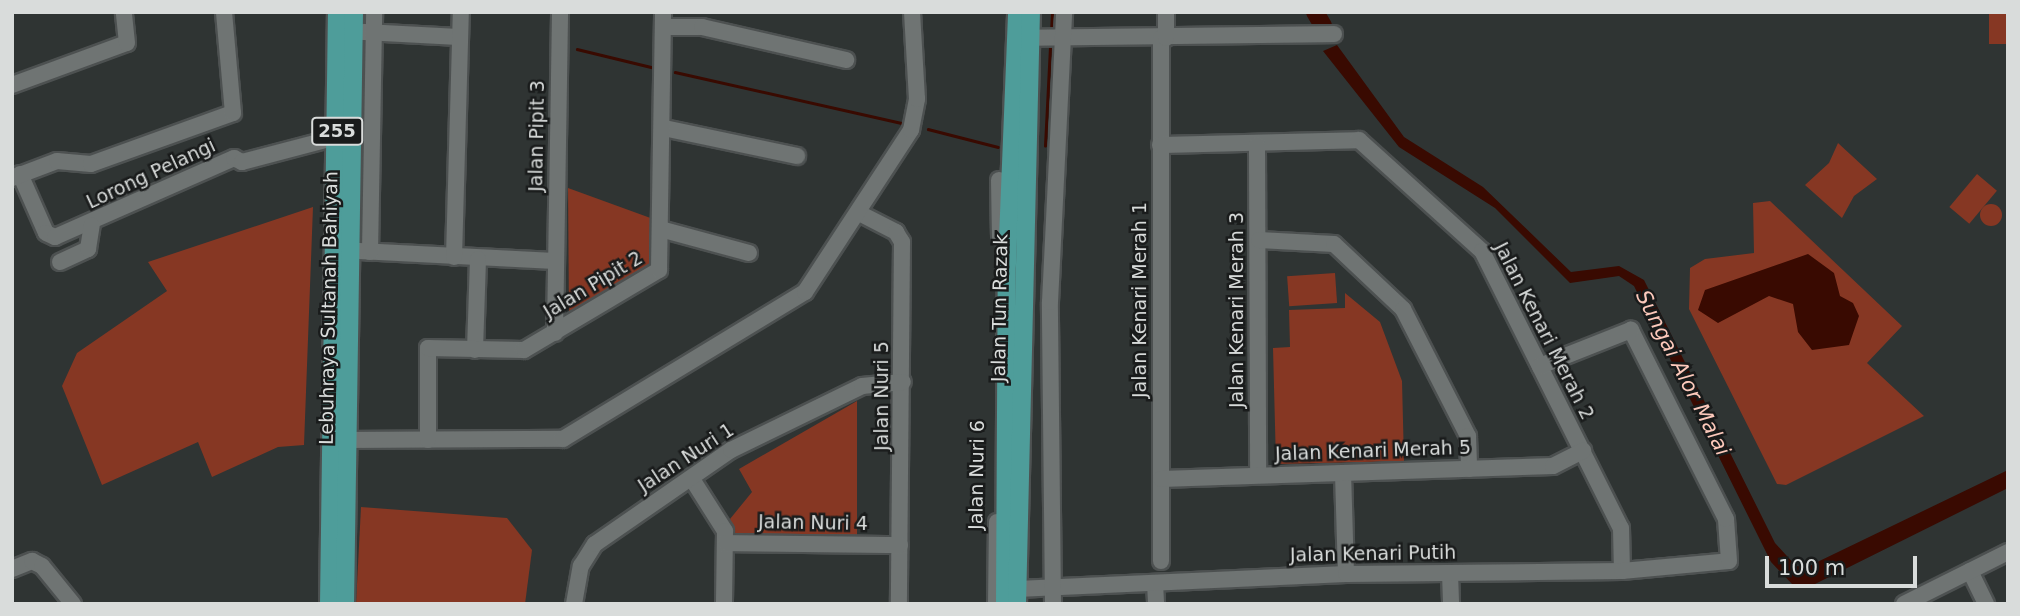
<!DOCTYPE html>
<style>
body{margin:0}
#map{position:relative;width:2020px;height:616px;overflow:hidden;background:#2f3433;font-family:"DejaVu Sans",sans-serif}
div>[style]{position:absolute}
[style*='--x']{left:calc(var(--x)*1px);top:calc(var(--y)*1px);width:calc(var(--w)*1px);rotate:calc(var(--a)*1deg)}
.green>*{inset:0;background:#863723;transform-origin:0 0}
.round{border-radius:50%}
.water>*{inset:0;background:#390a01}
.stream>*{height:2.5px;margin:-1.25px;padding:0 1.25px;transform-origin:1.25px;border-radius:1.25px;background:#390a01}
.river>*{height:18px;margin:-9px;padding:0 9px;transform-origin:9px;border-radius:9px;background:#390a01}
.roads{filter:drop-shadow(2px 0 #4d5151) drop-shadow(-2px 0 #4d5151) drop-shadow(0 2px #4d5151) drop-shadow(0 -2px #4d5151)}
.minor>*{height:16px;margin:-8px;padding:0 8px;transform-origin:8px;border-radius:8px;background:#6f7473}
.major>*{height:18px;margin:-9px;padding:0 9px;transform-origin:9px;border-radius:9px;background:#4e9d9a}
span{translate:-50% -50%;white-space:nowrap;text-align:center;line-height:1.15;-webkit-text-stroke:5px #191b1b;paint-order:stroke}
.shield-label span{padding:2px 5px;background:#191b1b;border:2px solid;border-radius:5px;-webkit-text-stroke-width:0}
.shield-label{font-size:18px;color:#d9dcdb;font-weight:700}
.street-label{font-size:19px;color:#d9dcdb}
.water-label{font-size:21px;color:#fdc9bb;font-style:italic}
.frame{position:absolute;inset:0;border:14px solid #d9dcdb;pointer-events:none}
.scale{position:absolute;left:1765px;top:556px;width:152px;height:32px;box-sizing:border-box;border:4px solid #d9dcdb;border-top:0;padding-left:9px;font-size:21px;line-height:24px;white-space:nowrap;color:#d9dcdb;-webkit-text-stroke:5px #191b1b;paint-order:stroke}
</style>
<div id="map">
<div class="green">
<i style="left:1989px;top:12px;width:19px;height:32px"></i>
<i style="clip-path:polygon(1838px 143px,1877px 179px,1854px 196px,1842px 218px,1805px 185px,1829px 163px)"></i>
<i style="left:1977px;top:174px;width:26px;height:43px;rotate:40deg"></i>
<i style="clip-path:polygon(568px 188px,656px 220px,653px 265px,569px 315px)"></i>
<i style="clip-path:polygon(1770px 201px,1902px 326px,1867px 363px,1924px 416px,1786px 485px,1777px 484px,1689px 309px,1690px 268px,1705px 259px,1754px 253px,1753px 203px)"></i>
<i class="round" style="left:1980px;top:204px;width:22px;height:22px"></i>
<i style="clip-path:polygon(313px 207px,304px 445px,278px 447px,212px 477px,198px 442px,102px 485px,62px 386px,77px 353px,167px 291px,148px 262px)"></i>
<i style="left:1335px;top:273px;width:30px;height:48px;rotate:86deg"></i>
<i style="clip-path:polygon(1345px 293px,1380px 322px,1402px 381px,1404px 461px,1276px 464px,1273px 348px,1290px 347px,1289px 310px,1345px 308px)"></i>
<i style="clip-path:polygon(857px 401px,857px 538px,736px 537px,730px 519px,752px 492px,739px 469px)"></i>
<i style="clip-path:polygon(361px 507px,507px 518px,532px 550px,525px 604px,356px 604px)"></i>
</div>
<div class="water">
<i style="clip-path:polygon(1337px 45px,1404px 137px,1483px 187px,1571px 272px,1619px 266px,1644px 280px,1775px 543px,1796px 566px,1807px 567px,2008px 470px,2008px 488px,1815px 584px,1793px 585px,1771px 562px,1634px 286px,1619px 276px,1570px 283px,1495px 208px,1399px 147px,1323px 51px)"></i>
<i style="clip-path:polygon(1808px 254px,1834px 273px,1840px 296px,1853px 303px,1859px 316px,1849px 345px,1812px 350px,1798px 332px,1793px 304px,1769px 296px,1718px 323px,1698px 310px,1705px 290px)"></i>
</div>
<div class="stream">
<i style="--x:1051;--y:32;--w:20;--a:-87"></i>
<i style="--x:577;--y:49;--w:80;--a:13.7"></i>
<i style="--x:675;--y:72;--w:233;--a:12.7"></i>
<i style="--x:928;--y:129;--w:72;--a:14.4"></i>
<i style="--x:1045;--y:146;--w:99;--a:-87.1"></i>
</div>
<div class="river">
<i style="--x:1315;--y:12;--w:16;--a:60"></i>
</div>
<div class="roads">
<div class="minor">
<i style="--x:664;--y:27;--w:38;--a:0"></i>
<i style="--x:702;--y:27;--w:148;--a:12.9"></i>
<i style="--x:363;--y:32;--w:97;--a:3"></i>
<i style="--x:1018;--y:38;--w:316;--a:-0.7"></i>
<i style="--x:1161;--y:38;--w:523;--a:90"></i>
<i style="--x:1166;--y:38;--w:26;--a:-90"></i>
<i style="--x:12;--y:85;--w:122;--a:-20.1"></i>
<i style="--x:127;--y:43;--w:31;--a:-96"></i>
<i style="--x:664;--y:128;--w:136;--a:11.9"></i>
<i style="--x:1160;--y:145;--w:199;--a:-1.4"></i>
<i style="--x:1359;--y:140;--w:166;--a:42.1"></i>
<i style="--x:1482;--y:251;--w:310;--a:63.4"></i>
<i style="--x:1621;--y:528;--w:43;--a:88.7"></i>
<i style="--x:1257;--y:145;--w:330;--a:89.8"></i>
<i style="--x:20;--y:174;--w:64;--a:66.2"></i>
<i style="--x:46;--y:233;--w:10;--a:24"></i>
<i style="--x:55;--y:237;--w:196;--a:-23.8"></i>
<i style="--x:234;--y:158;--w:9;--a:27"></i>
<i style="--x:242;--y:162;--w:98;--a:-14.7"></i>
<i style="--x:12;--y:178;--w:48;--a:-20.7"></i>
<i style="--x:57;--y:161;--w:34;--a:5"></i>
<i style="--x:91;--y:164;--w:151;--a:-19.8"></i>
<i style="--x:233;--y:113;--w:101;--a:-95.1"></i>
<i style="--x:999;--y:180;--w:57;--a:89"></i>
<i style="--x:859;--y:213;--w:42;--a:27.2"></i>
<i style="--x:896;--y:232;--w:12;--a:59"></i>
<i style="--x:902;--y:242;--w:362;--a:90.5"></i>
<i style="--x:664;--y:230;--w:88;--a:15.1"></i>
<i style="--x:1259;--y:240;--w:75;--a:3.1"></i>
<i style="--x:1334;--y:244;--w:95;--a:43.3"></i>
<i style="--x:1403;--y:309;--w:143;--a:62.9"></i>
<i style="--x:1468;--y:436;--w:33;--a:88"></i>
<i style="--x:359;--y:251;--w:196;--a:2.9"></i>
<i style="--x:370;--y:252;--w:240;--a:-89"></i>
<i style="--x:454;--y:257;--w:245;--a:-88.4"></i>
<i style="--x:60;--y:262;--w:31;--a:-25"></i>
<i style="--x:88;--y:249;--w:24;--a:-81"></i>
<i style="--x:555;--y:333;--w:321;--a:-89.1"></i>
<i style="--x:475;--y:350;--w:91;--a:-88.1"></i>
<i style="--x:349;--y:440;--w:214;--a:-0.3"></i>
<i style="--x:563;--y:439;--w:283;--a:-31.3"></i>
<i style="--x:805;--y:292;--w:194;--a:-56.8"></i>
<i style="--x:911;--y:130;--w:32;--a:-79"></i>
<i style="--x:917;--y:99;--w:87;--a:-93.3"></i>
<i style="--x:428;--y:440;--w:92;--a:-90"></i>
<i style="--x:428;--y:348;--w:96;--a:1.2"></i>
<i style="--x:524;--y:350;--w:157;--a:-30.7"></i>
<i style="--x:659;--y:270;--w:258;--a:-89.1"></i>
<i style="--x:1343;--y:473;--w:101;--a:88.3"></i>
<i style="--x:692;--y:479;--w:62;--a:57.6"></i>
<i style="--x:725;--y:531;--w:73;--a:90.8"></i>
<i style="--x:1161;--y:479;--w:392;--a:-1.9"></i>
<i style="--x:1553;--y:466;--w:34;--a:-27"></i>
<i style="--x:726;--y:543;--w:174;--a:0.7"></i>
<i style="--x:12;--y:569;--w:22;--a:-22"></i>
<i style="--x:32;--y:561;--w:11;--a:27"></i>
<i style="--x:42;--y:566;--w:49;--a:50.8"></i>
<i style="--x:1970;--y:571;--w:37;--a:64"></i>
<i style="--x:1450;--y:573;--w:31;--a:88"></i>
<i style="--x:1155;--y:583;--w:21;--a:87"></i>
<i style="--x:1017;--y:589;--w:329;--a:-2.6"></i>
<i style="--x:1346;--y:574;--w:276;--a:-0.6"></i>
<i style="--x:1622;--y:571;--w:107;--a:-5.3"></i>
<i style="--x:1729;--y:561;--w:42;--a:-94.1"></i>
<i style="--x:1726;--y:519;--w:212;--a:-116.7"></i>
<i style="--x:1631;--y:330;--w:98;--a:158.4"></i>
<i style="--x:574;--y:604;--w:39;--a:-80"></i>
<i style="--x:581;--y:566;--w:26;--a:-58"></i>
<i style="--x:595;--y:544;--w:165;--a:-34.7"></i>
<i style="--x:731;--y:450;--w:146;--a:-26"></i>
<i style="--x:862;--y:386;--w:41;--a:-5.6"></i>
<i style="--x:996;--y:604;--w:82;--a:-89.3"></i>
<i style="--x:1053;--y:604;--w:302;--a:-90.6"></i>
<i style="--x:1050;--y:302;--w:290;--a:-87.2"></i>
<i style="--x:1904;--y:604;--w:116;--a:-26.6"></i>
</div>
<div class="major">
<i style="--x:329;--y:604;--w:592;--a:-89.23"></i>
<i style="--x:345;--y:604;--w:592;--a:-89.13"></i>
<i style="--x:1005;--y:604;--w:340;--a:-89.7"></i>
<i style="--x:1007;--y:264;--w:252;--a:-87.7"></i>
<i style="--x:1017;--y:604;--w:592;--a:-88.65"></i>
</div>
</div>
<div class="shield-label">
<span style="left:337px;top:131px">255</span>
</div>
<div class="street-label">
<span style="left:537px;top:136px;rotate:-89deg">Jalan Pipit 3</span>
<span style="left:151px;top:174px;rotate:-25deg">Lorong Pelangi</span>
<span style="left:593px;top:285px;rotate:-31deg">Jalan Pipit 2</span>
<span style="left:1140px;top:300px;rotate:-90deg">Jalan Kenari Merah 1</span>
<span style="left:329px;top:308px;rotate:-89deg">Lebuhraya Sultanah Bahiyah</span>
<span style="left:1000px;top:308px;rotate:-89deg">Jalan Tun Razak</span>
<span style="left:1237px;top:310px;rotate:-90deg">Jalan Kenari Merah 3</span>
<span style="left:1544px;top:331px;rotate:63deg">Jalan Kenari Merah 2</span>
<span style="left:882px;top:396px;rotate:-90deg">Jalan Nuri 5</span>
<span style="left:1373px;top:451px;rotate:-2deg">Jalan Kenari Merah 5</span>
<span style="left:686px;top:458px;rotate:-33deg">Jalan Nuri 1</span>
<span style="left:977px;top:475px;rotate:-89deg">Jalan Nuri 6</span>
<span style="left:813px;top:523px;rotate:1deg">Jalan Nuri 4</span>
<span style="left:1373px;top:554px;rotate:-1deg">Jalan Kenari Putih</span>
</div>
<div class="water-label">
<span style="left:1683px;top:373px;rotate:63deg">Sungai Alor Malai</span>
</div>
<div class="frame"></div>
<div class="scale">100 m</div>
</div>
